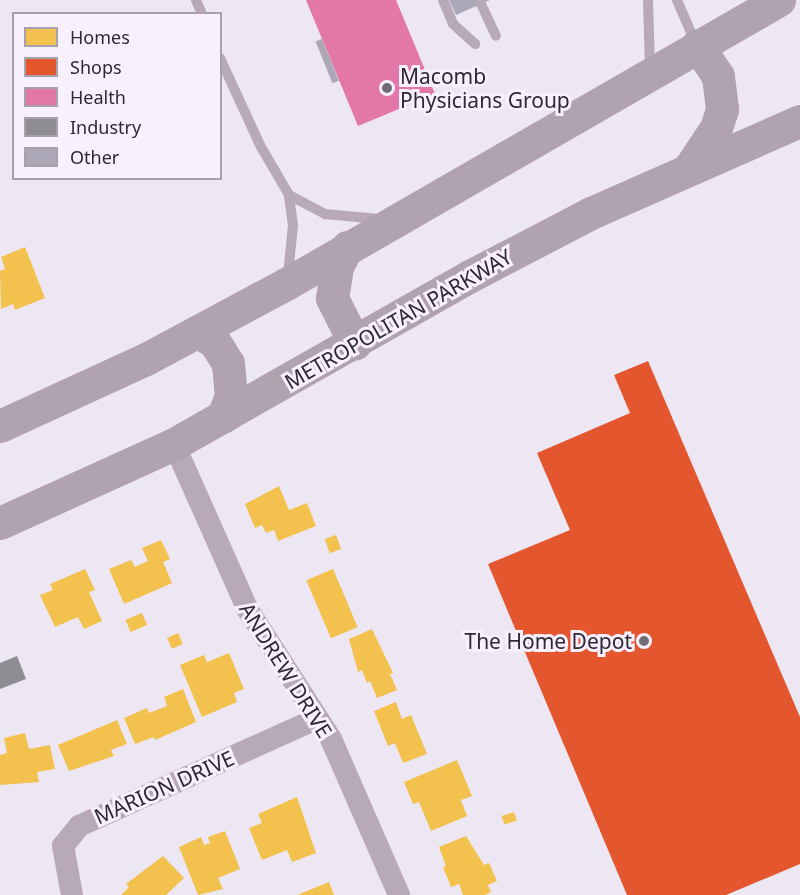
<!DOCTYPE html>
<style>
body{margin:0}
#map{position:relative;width:800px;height:895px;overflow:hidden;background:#ede6f3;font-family:"Noto Sans",sans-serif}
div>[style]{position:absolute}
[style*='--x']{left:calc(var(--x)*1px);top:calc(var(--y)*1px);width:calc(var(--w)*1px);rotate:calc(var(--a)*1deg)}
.homes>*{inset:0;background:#f2c14e;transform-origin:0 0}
.shops>*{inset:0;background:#e4572e}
.health>*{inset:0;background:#e377a8}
.industry>*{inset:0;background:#8d8d92}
.building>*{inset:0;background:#aca8b8;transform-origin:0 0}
.lane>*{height:10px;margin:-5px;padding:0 5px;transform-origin:5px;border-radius:5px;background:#b7aab6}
.street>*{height:22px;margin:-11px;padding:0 11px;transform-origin:11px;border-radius:11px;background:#b7aab6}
.primary>*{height:33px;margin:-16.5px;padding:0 16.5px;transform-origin:16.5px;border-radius:16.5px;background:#b1a2b0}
.dots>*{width:16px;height:16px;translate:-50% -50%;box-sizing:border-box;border:3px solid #f8f0ff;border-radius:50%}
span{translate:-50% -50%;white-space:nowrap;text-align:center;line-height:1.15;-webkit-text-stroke:6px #f8f0ff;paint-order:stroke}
.poi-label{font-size:21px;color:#2e2932}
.left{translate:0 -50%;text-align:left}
.right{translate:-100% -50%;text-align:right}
.street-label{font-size:21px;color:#2e2932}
.legend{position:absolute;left:12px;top:12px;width:210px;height:168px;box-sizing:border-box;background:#f8f0ff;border:2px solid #a7a0ad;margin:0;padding:8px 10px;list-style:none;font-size:18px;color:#2e2932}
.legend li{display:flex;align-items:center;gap:12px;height:30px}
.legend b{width:30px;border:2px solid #a7a0ad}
</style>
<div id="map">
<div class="homes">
<i style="clip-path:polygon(25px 247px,45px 298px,15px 310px,13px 304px,1px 309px,0 271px,5px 269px,1px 257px)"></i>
<i style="clip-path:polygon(279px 486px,289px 510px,307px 503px,316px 526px,278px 541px,274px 530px,266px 533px,262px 525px,255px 528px,245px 504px)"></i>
<i style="left:336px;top:535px;width:15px;height:12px;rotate:70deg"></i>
<i style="clip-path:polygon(161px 540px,170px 559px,163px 562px,172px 583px,124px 604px,109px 569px,131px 560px,135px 567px,148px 561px,142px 548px)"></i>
<i style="clip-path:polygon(85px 569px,95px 590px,89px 592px,102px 621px,84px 629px,78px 617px,55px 627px,40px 595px,53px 590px,50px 584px)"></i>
<i style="left:333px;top:569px;width:63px;height:29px;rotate:67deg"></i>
<i style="left:142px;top:613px;width:13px;height:18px;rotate:67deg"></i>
<i style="clip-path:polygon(372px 629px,393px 673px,390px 674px,397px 690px,377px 698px,370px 681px,367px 683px,362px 670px,358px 672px,349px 639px)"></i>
<i style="left:178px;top:633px;width:12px;height:12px;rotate:66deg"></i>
<i style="clip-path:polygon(229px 653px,244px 689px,234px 693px,237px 702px,202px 717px,180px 665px,204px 655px,207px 662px)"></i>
<i style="clip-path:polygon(183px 689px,196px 722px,155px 740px,154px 737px,135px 744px,124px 718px,147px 708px,149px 713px,167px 706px,164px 697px)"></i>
<i style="clip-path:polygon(396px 702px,402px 719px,411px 715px,427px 754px,403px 763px,395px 743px,388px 746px,374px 711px)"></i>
<i style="clip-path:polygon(117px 720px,127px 744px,111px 750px,114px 756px,69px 771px,58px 745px)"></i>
<i style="clip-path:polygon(25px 733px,29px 749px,50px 745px,55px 769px,37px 772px,39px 782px,0 785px,0 755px,7px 753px,4px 738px)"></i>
<i style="clip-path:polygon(457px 760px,472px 796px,461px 800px,467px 816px,431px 831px,419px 802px,413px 804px,404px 782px)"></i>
<i style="clip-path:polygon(297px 797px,316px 853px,292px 862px,287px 850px,262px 860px,249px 828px,262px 823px,258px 814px)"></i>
<i style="left:514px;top:812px;width:9px;height:13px;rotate:72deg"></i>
<i style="clip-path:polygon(225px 831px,240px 869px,218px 878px,223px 889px,198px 895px,179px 847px,201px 837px,204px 845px,210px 843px,208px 837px)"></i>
<i style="clip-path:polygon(466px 836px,484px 865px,489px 863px,497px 881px,488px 885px,491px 892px,485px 895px,463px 895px,459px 884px,451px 887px,443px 867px,446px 866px,439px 847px)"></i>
<i style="clip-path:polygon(163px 856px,184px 878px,166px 895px,121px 895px,129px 887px,126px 884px)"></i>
<i style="clip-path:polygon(329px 882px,334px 895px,297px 895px)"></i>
</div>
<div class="shops">
<i style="clip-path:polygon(648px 361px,800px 717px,800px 864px,726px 895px,627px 895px,488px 564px,570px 530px,537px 453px,630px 413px,614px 375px)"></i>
</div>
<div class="health">
<i style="clip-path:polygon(306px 0,396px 0,435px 94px,358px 126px)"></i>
</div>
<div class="industry">
<i style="clip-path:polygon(17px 656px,26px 679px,0 689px,0 663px)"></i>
</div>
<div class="building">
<i style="clip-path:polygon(449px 0,490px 0,456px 15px)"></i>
<i style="left:322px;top:39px;width:45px;height:7px;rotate:68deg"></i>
</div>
<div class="lane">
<i style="--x:196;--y:0;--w:15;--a:67"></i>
<i style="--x:443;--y:0;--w:26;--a:67"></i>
<i style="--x:453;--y:24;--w:30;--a:42"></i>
<i style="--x:648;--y:0;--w:68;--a:88.3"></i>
<i style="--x:677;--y:0;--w:46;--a:66.8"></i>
<i style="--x:481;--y:4;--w:35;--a:65"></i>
<i style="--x:220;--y:58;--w:98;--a:65.3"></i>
<i style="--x:261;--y:147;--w:56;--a:59.7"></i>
<i style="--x:289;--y:195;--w:41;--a:27.8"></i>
<i style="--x:325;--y:214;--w:54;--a:5.3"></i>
<i style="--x:288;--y:275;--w:50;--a:-84.3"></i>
<i style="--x:293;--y:225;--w:30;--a:-98"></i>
</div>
<div class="street">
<i style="--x:174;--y:444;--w:182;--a:66"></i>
<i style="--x:248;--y:610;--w:153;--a:57.2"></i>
<i style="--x:331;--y:739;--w:170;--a:66.4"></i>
<i style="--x:72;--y:895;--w:50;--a:-100.4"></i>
<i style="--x:63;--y:846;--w:26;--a:-51"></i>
<i style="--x:79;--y:826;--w:262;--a:-24.3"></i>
</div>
<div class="primary">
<i style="--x:690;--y:167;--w:47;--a:-56.3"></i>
<i style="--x:716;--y:128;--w:20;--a:-72"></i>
<i style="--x:722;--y:109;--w:33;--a:-97"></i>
<i style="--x:718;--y:76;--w:37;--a:-124"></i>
<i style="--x:347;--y:247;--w:22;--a:117"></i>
<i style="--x:337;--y:267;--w:31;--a:99"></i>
<i style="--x:332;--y:298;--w:51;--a:63.4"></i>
<i style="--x:197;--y:332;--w:19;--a:28"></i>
<i style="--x:214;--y:341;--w:26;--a:58"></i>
<i style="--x:228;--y:363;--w:32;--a:85"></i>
<i style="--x:231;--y:395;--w:23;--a:110"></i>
<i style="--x:0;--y:426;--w:161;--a:-24.7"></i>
<i style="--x:146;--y:359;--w:159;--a:-28.2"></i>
<i style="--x:286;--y:284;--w:569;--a:-29.94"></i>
<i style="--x:0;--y:523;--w:191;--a:-24.4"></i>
<i style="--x:174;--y:444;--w:340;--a:-29.6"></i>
<i style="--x:470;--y:276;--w:136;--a:-27.5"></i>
<i style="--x:591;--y:213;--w:228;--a:-23.8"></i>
</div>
<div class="dots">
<i style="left:387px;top:88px;background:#716b76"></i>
<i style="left:644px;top:641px;background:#716b76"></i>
</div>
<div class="poi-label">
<span class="left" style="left:400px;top:88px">Macomb<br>Physicians Group</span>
<span class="right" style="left:632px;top:641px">The Home Depot</span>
</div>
<div class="street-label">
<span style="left:398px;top:319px;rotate:-30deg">METROPOLITAN PARKWAY</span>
<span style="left:286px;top:670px;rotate:58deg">ANDREW DRIVE</span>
<span style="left:164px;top:787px;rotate:-24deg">MARION DRIVE</span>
</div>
<ul class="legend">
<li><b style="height:16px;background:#f2c14e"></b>Homes</li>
<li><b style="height:16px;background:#e4572e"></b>Shops</li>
<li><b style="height:16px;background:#e377a8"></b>Health</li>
<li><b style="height:16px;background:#8d8d92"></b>Industry</li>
<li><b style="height:16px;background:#aca8b8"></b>Other</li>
</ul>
</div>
